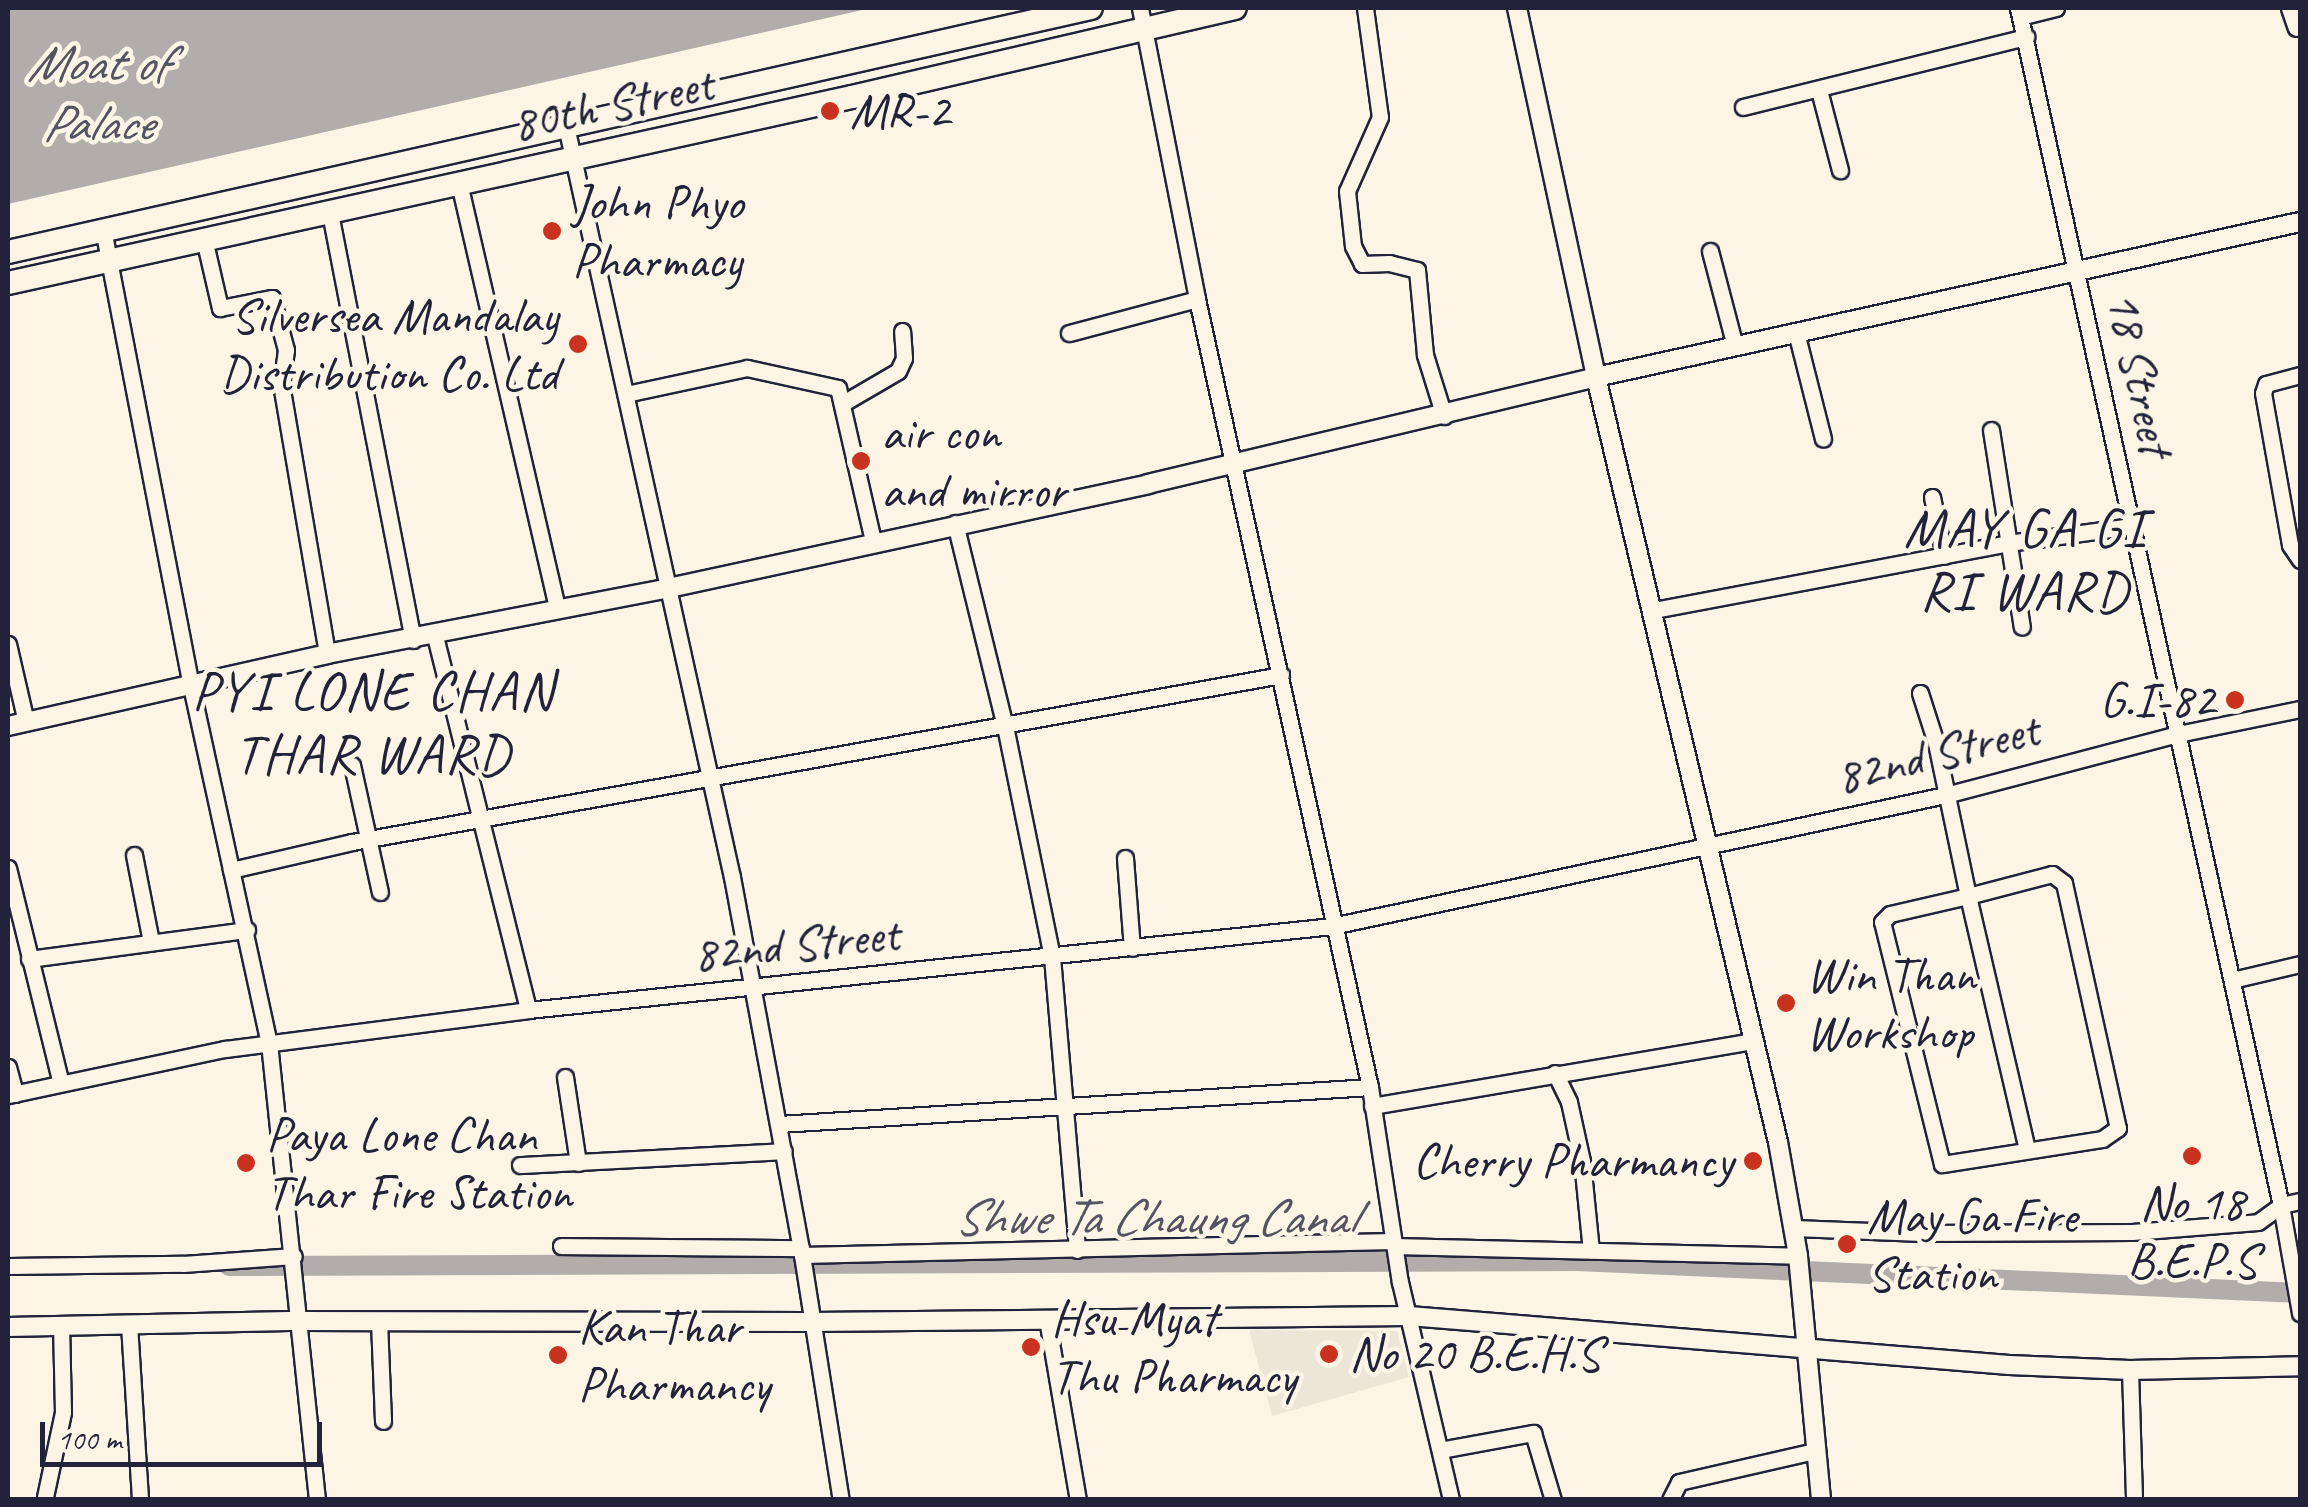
<!DOCTYPE html>
<style>
body{margin:0}
#map{position:relative;width:2308px;height:1507px;overflow:hidden;background:#fcf5e5;font-family:Caveat,sans-serif}
div>[style]{position:absolute}
[style*='--x']{left:calc(var(--x)*1px);top:calc(var(--y)*1px);width:calc(var(--w)*1px);rotate:calc(var(--a)*1deg)}
.built>*{inset:0;background:#ece5d8}
.water>*{inset:0;background:#b2adab}
.canal>*{height:20px;margin:-10px;padding:0 10px;transform-origin:10px;border-radius:10px;background:#b2adab}
.roads{filter:drop-shadow(2px 0 #22223b) drop-shadow(-2px 0 #22223b) drop-shadow(0 2px #22223b) drop-shadow(0 -2px #22223b)}
.minor>*{height:15px;margin:-7.5px;padding:0 7.5px;transform-origin:7.5px;border-radius:7.5px;background:#fcf5e5}
.tertiary>*{height:18px;margin:-9px;padding:0 9px;transform-origin:9px;border-radius:9px;background:#fcf5e5}
.primary>*{height:22px;margin:-11px;padding:0 11px;transform-origin:11px;border-radius:11px;background:#fcf5e5}
.dots>*{width:28px;height:28px;translate:-50% -50%;box-sizing:border-box;border:5px solid #fcf5e5;border-radius:50%}
span{translate:-50% -50%;white-space:nowrap;text-align:center;line-height:1.15;-webkit-text-stroke:9px #fcf5e5;paint-order:stroke}
.street-label{font-size:50px;color:#22223b}
.poi-label{font-size:50px;color:#22223b}
.left{translate:0 -50%;text-align:left}
.right{translate:-100% -50%;text-align:right}
.water-label{font-size:52px;color:#545362;font-style:italic}
.quarter-label{font-size:55px;color:#22223b;letter-spacing:2.5px}
.frame{position:absolute;inset:0;border:10px solid #22223b;pointer-events:none}
.scale{position:absolute;left:40px;top:1422px;width:282px;height:45px;box-sizing:border-box;border:5px solid #22223b;border-top:0;padding-left:12px;font-size:30px;line-height:35px;white-space:nowrap;color:#22223b;-webkit-text-stroke:8px #fcf5e5;paint-order:stroke}
</style>
<div id="map">
<div class="built">
<i style="clip-path:polygon(1249px 1330px,1397px 1331px,1409px 1377px,1272px 1416px)"></i>
</div>
<div class="water">
<i style="clip-path:polygon(8px 8px,871px 8px,8px 204px)"></i>
</div>
<div class="canal">
<i style="--x:229;--y:1266;--w:1348;--a:-0.21"></i>
<i style="--x:1577;--y:1261;--w:724;--a:2.53"></i>
</div>
<div class="roads">
<div class="minor">
<i style="--x:1140;--y:8;--w:297;--a:78.9"></i>
<i style="--x:1197;--y:299;--w:807;--a:77.62"></i>
<i style="--x:1370;--y:1087;--w:197;--a:81.3"></i>
<i style="--x:1400;--y:1282;--w:224;--a:76.8"></i>
<i style="--x:1365;--y:8;--w:110;--a:82.2"></i>
<i style="--x:1380;--y:117;--w:81;--a:114"></i>
<i style="--x:1347;--y:191;--w:55;--a:83.8"></i>
<i style="--x:1353;--y:246;--w:20;--a:63"></i>
<i style="--x:1362;--y:264;--w:27;--a:-2"></i>
<i style="--x:1389;--y:263;--w:29;--a:14"></i>
<i style="--x:1417;--y:270;--w:85;--a:84.6"></i>
<i style="--x:1425;--y:355;--w:64;--a:72.7"></i>
<i style="--x:2018;--y:8;--w:1226;--a:77.61"></i>
<i style="--x:2281;--y:1205;--w:110;--a:80"></i>
<i style="--x:2289;--y:8;--w:21;--a:71"></i>
<i style="--x:2020;--y:17;--w:37;--a:-14"></i>
<i style="--x:1819;--y:90;--w:83;--a:75.3"></i>
<i style="--x:1743;--y:107;--w:292;--a:-13.9"></i>
<i style="--x:566;--y:126;--w:769;--a:77.54"></i>
<i style="--x:732;--y:877;--w:384;--a:79.5"></i>
<i style="--x:802;--y:1255;--w:248;--a:81"></i>
<i style="--x:459;--y:183;--w:437;--a:77"></i>
<i style="--x:330;--y:213;--w:435;--a:79"></i>
<i style="--x:103;--y:229;--w:465;--a:79.1"></i>
<i style="--x:191;--y:686;--w:365;--a:77.7"></i>
<i style="--x:269;--y:1043;--w:460;--a:84"></i>
<i style="--x:205;--y:243;--w:67;--a:77"></i>
<i style="--x:220;--y:308;--w:53;--a:-10.9"></i>
<i style="--x:272;--y:298;--w:54;--a:74.9"></i>
<i style="--x:286;--y:350;--w:34;--a:98"></i>
<i style="--x:281;--y:384;--w:274;--a:80.3"></i>
<i style="--x:1710;--y:251;--w:98;--a:75.3"></i>
<i style="--x:1796;--y:332;--w:110;--a:75.8"></i>
<i style="--x:1069;--y:333;--w:132;--a:-14.9"></i>
<i style="--x:2300;--y:375;--w:35;--a:165"></i>
<i style="--x:2266;--y:384;--w:9;--a:108"></i>
<i style="--x:2263;--y:393;--w:154;--a:79.9"></i>
<i style="--x:2290;--y:545;--w:18;--a:56"></i>
<i style="--x:626;--y:394;--w:124;--a:-12.1"></i>
<i style="--x:747;--y:368;--w:93;--a:12.4"></i>
<i style="--x:838;--y:388;--w:157;--a:77.1"></i>
<i style="--x:845;--y:402;--w:61;--a:-30.3"></i>
<i style="--x:898;--y:371;--w:14;--a:-65"></i>
<i style="--x:904;--y:358;--w:27;--a:-94"></i>
<i style="--x:1991;--y:430;--w:199;--a:81.1"></i>
<i style="--x:1932;--y:497;--w:60;--a:78.5"></i>
<i style="--x:955;--y:523;--w:209;--a:76.2"></i>
<i style="--x:1005;--y:726;--w:236;--a:78.5"></i>
<i style="--x:1052;--y:957;--w:294;--a:85.1"></i>
<i style="--x:1654;--y:610;--w:360;--a:-10.7"></i>
<i style="--x:2008;--y:543;--w:125;--a:-7.8"></i>
<i style="--x:435;--y:636;--w:385;--a:76"></i>
<i style="--x:8;--y:644;--w:80;--a:77"></i>
<i style="--x:1920;--y:693;--w:52;--a:72.3"></i>
<i style="--x:1936;--y:743;--w:156;--a:78.2"></i>
<i style="--x:1968;--y:896;--w:87;--a:-14.7"></i>
<i style="--x:2052;--y:874;--w:15;--a:37"></i>
<i style="--x:2064;--y:883;--w:251;--a:77.6"></i>
<i style="--x:2118;--y:1128;--w:19;--a:145"></i>
<i style="--x:2102;--y:1139;--w:162;--a:171.1"></i>
<i style="--x:1942;--y:1164;--w:249;--a:-103.9"></i>
<i style="--x:1882;--y:922;--w:11;--a:-45"></i>
<i style="--x:1890;--y:914;--w:80;--a:-13"></i>
<i style="--x:1968;--y:896;--w:261;--a:76.9"></i>
<i style="--x:352;--y:765;--w:130;--a:77.6"></i>
<i style="--x:134;--y:855;--w:89;--a:78.9"></i>
<i style="--x:1125;--y:858;--w:90;--a:85.6"></i>
<i style="--x:8;--y:868;--w:221;--a:76.2"></i>
<i style="--x:231;--y:870;--w:124;--a:-13"></i>
<i style="--x:352;--y:842;--w:944;--a:-10.19"></i>
<i style="--x:29;--y:959;--w:220;--a:-7.6"></i>
<i style="--x:2232;--y:980;--w:70;--a:-13.2"></i>
<i style="--x:8;--y:1067;--w:28;--a:75"></i>
<i style="--x:1555;--y:1073;--w:32;--a:64"></i>
<i style="--x:1569;--y:1102;--w:60;--a:77.6"></i>
<i style="--x:1582;--y:1161;--w:90;--a:84.3"></i>
<i style="--x:565;--y:1077;--w:87;--a:81.4"></i>
<i style="--x:8;--y:1095;--w:222;--a:-12"></i>
<i style="--x:225;--y:1049;--w:305;--a:-7.3"></i>
<i style="--x:528;--y:1010;--w:808;--a:-5.96"></i>
<i style="--x:1332;--y:926;--w:627;--a:-12.06"></i>
<i style="--x:1945;--y:795;--w:241;--a:-14.7"></i>
<i style="--x:2178;--y:734;--w:125;--a:-11.6"></i>
<i style="--x:1372;--y:1106;--w:387;--a:-9.7"></i>
<i style="--x:779;--y:1124;--w:592;--a:-3.58"></i>
<i style="--x:520;--y:1165;--w:264;--a:-3"></i>
<i style="--x:1794;--y:1228;--w:128;--a:2.2"></i>
<i style="--x:1922;--y:1233;--w:210;--a:-0.3"></i>
<i style="--x:2132;--y:1232;--w:126;--a:-4.5"></i>
<i style="--x:2258;--y:1222;--w:29;--a:-36"></i>
<i style="--x:2281;--y:1205;--w:19;--a:-12"></i>
<i style="--x:561;--y:1246;--w:240;--a:0.5"></i>
<i style="--x:1394;--y:1246;--w:404;--a:1.4"></i>
<i style="--x:802;--y:1255;--w:591;--a:-1.36"></i>
<i style="--x:8;--y:1266;--w:175;--a:-0.7"></i>
<i style="--x:183;--y:1264;--w:111;--a:-4.1"></i>
<i style="--x:1047;--y:1319;--w:184;--a:80.3"></i>
<i style="--x:379;--y:1321;--w:100;--a:87.7"></i>
<i style="--x:129;--y:1324;--w:176;--a:86.4"></i>
<i style="--x:2130;--y:1370;--w:130;--a:88.2"></i>
<i style="--x:1440;--y:1450;--w:95;--a:-10.4"></i>
<i style="--x:1533;--y:1433;--w:70;--a:73.4"></i>
<i style="--x:45;--y:1497;--w:87;--a:-78"></i>
<i style="--x:63;--y:1412;--w:86;--a:-91.3"></i>
<i style="--x:1670;--y:1500;--w:20;--a:-63"></i>
<i style="--x:1679;--y:1482;--w:139;--a:-12.9"></i>
</div>
<div class="tertiary">
<i style="--x:1517;--y:8;--w:377;--a:77.9"></i>
<i style="--x:1596;--y:377;--w:786;--a:76.62"></i>
<i style="--x:1778;--y:1142;--w:116;--a:80"></i>
<i style="--x:1798;--y:1256;--w:245;--a:84.6"></i>
<i style="--x:8;--y:726;--w:327;--a:-12.7"></i>
<i style="--x:327;--y:654;--w:348;--a:-10.9"></i>
<i style="--x:669;--y:588;--w:490;--a:-12.2"></i>
<i style="--x:1148;--y:484;--w:461;--a:-13.4"></i>
<i style="--x:1596;--y:377;--w:721;--a:-12.42"></i>
<i style="--x:8;--y:1327;--w:293;--a:-1.2"></i>
<i style="--x:301;--y:1321;--w:509;--a:0.11"></i>
<i style="--x:810;--y:1322;--w:599;--a:-0.57"></i>
<i style="--x:1409;--y:1316;--w:602;--a:4.67"></i>
<i style="--x:2009;--y:1365;--w:121;--a:2.4"></i>
<i style="--x:2130;--y:1370;--w:170;--a:-1.3"></i>
</div>
<div class="primary">
<i style="--x:8;--y:252;--w:1110;--a:-12.7"></i>
<i style="--x:8;--y:283;--w:864;--a:-12.43"></i>
<i style="--x:852;--y:97;--w:393;--a:-13.1"></i>
</div>
</div>
<div class="dots">
<i style="left:830px;top:111px;background:#c8321e"></i>
<i style="left:552px;top:231px;background:#c8321e"></i>
<i style="left:578px;top:344px;background:#c8321e"></i>
<i style="left:861px;top:461px;background:#c8321e"></i>
<i style="left:2235px;top:700px;background:#c8321e"></i>
<i style="left:1786px;top:1003px;background:#c8321e"></i>
<i style="left:2192px;top:1156px;background:#c8321e"></i>
<i style="left:1753px;top:1161px;background:#c8321e"></i>
<i style="left:246px;top:1163px;background:#c8321e"></i>
<i style="left:1847px;top:1244px;background:#c8321e"></i>
<i style="left:1031px;top:1347px;background:#c8321e"></i>
<i style="left:1329px;top:1354px;background:#c8321e"></i>
<i style="left:558px;top:1355px;background:#c8321e"></i>
</div>
<div class="street-label">
<span style="left:612px;top:104px;rotate:-12deg">80th Street</span>
<span style="left:2140px;top:373px;rotate:78deg">18 Street</span>
<span style="left:1937px;top:753px;rotate:-14deg">82nd Street</span>
<span style="left:796px;top:944px;rotate:-6deg">82nd Street</span>
</div>
<div class="poi-label">
<span class="left" style="left:850px;top:111px">MR-2</span>
<span class="left" style="left:572px;top:231px">John Phyo<br>Pharmacy</span>
<span class="right" style="left:558px;top:344px">Silversea Mandalay<br>Distribution Co. Ltd</span>
<span class="left" style="left:881px;top:461px">air con<br>and mirror</span>
<span class="right" style="left:2215px;top:700px">G.I-82</span>
<span class="left" style="left:1806px;top:1003px">Win Than<br>Workshop</span>
<span class="left" style="left:266px;top:1163px">Paya Lone Chan<br>Thar Fire Station</span>
<span class="right" style="left:1733px;top:1161px">Cherry Pharmancy</span>
<span style="left:2192px;top:1231px">No 18<br>B.E.P.S</span>
<span class="left" style="left:1867px;top:1244px">May Ga Fire<br>Station</span>
<span class="left" style="left:1051px;top:1347px">Hsu Myat<br>Thu Pharmacy</span>
<span class="left" style="left:578px;top:1355px">Kan Thar<br>Pharmancy</span>
<span class="left" style="left:1349px;top:1354px">No 20 B.E.H.S</span>
</div>
<div class="water-label">
<span style="left:97px;top:94px">Moat of<br>Palace</span>
<span style="left:1154px;top:1218px">Shwe Ta Chaung Canal</span>
</div>
<div class="quarter-label">
<span style="left:2025px;top:560px">MAY GA GI<br>RI WARD</span>
<span style="left:373px;top:723px">PYI LONE CHAN<br>THAR WARD</span>
</div>
<div class="frame"></div>
<div class="scale">100 m</div>
</div>
